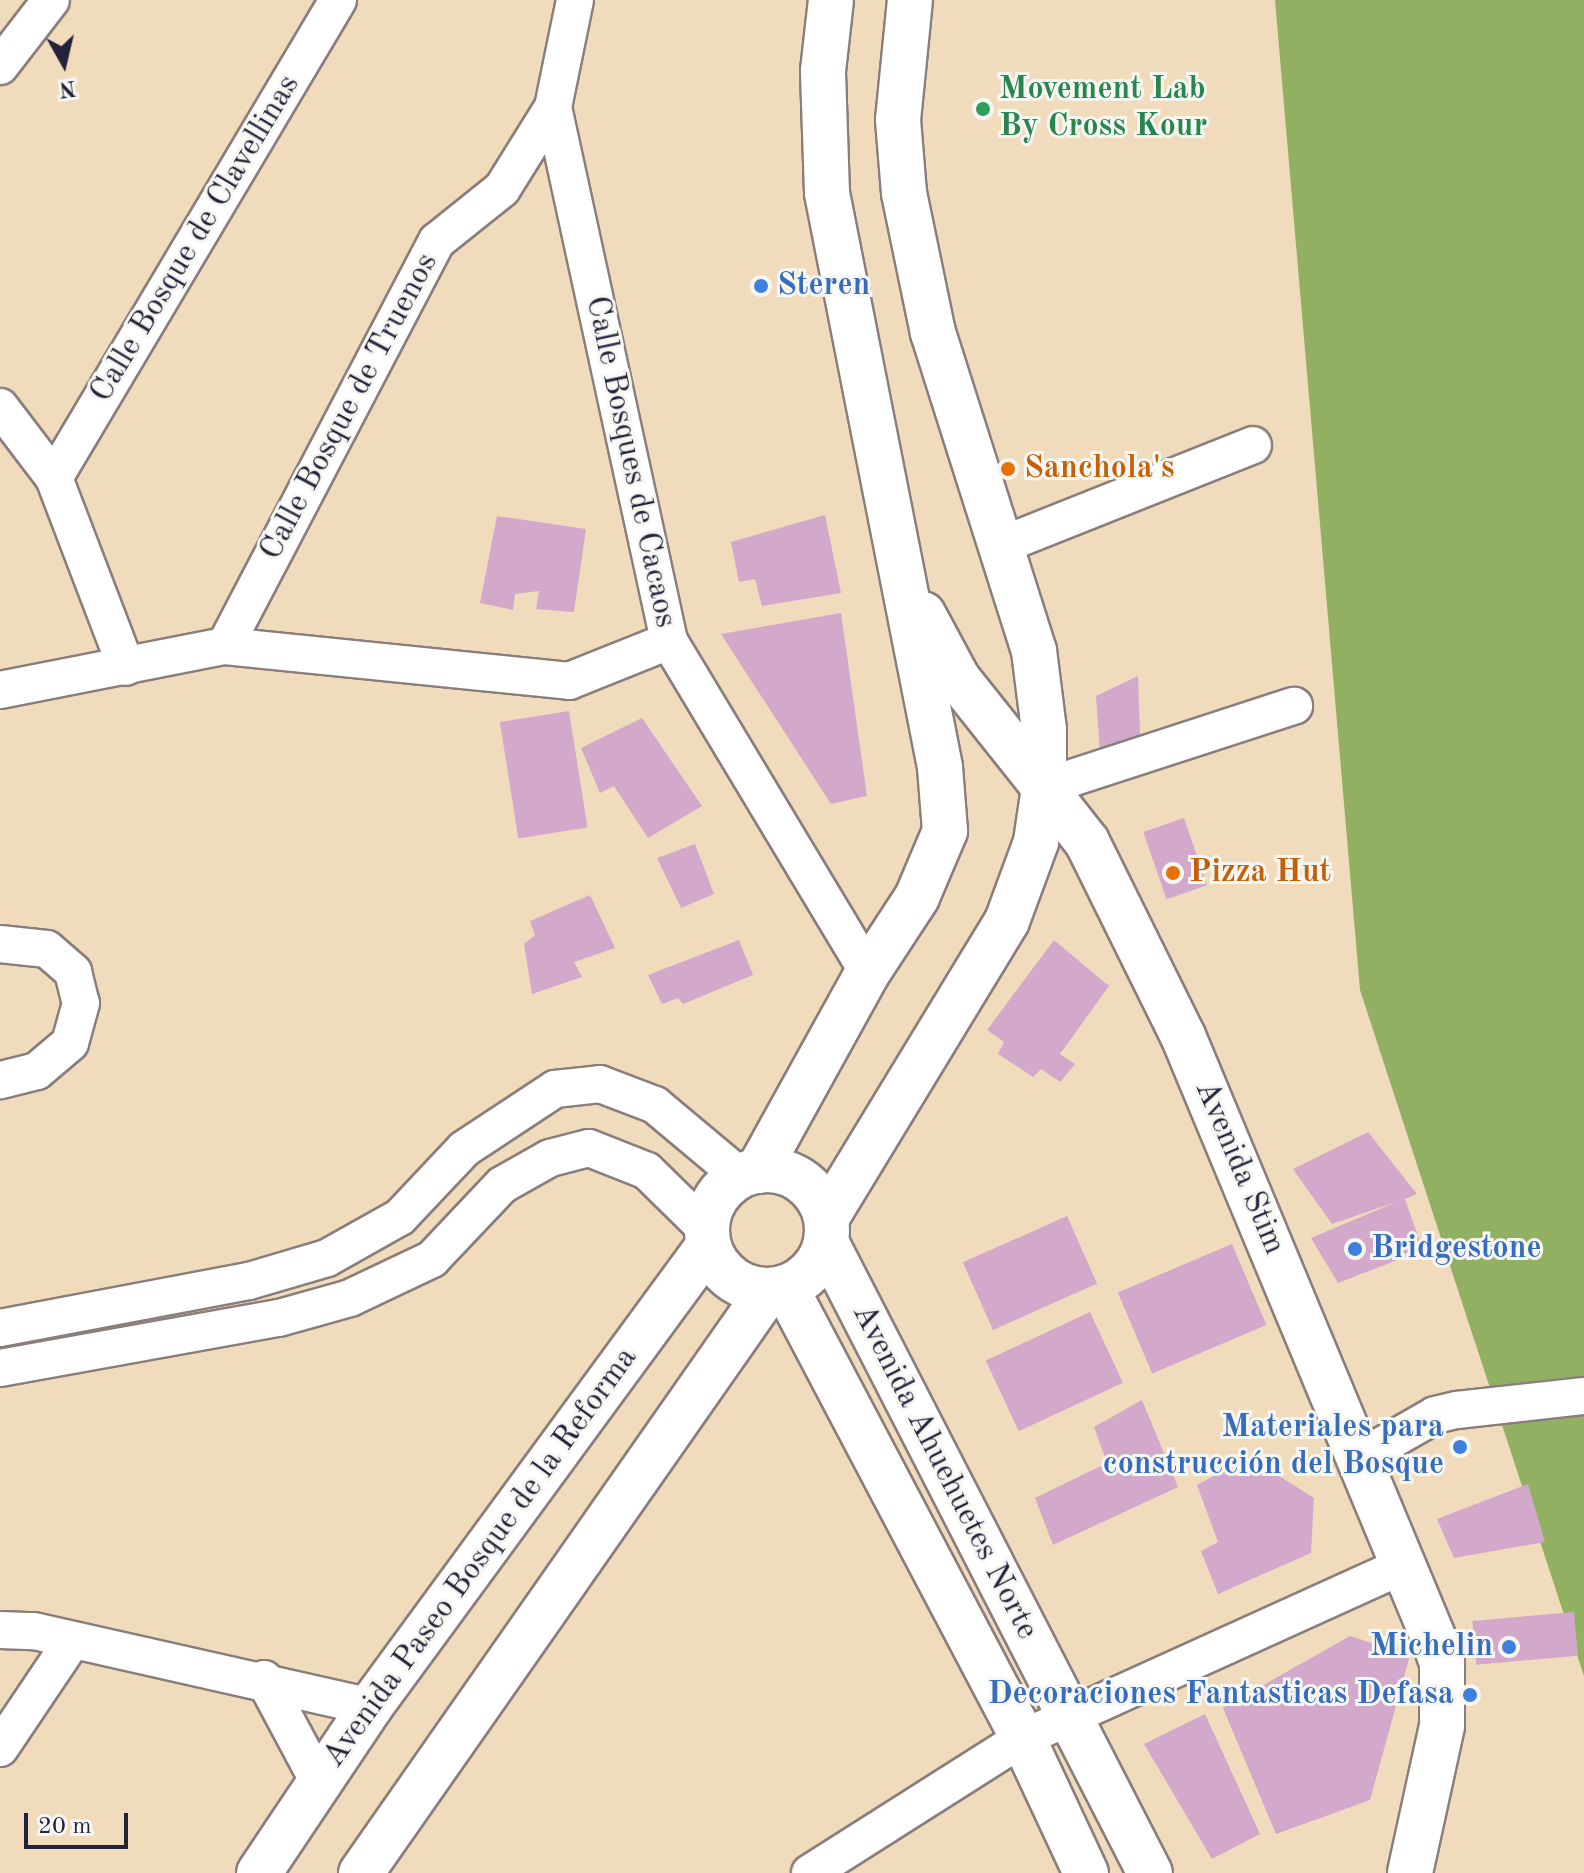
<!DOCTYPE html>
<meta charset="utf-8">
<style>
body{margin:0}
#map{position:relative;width:1584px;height:1873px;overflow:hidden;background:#f1dbbd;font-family:"Old Standard TT",serif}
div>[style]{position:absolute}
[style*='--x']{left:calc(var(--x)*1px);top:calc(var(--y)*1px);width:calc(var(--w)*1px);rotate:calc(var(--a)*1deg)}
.forest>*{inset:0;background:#92b062}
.building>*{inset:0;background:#d2a9ca;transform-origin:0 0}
.roads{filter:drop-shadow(2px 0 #8a7e7c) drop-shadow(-2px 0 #8a7e7c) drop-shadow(0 2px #8a7e7c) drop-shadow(0 -2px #8a7e7c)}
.minor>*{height:36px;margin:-18px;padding:0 18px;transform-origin:18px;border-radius:18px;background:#fff}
.tertiary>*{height:44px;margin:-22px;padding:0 22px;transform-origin:22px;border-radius:22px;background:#fff}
.secondary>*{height:44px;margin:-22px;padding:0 22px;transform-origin:22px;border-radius:22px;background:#fff}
.secondary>.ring{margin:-22px;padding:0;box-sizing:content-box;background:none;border:44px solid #fff;border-radius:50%}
.dots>*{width:22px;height:22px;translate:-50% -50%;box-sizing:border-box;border:4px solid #f6f6f2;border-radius:50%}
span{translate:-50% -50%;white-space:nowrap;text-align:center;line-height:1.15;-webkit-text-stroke:6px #f6f6f2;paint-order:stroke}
.leisure-label{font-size:32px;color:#27864d;font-weight:700}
.left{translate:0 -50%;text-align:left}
.street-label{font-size:32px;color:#22223b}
.shop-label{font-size:32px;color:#366cbe;font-weight:700}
.right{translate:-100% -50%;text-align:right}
.food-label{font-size:32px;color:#c56008;font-weight:700}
.north{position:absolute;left:24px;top:24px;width:80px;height:80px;-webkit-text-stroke:6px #f6f6f2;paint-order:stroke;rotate:172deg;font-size:22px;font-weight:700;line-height:32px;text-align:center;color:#22223b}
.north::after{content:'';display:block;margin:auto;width:28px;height:36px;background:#22223b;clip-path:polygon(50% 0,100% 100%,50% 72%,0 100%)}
.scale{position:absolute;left:24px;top:1813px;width:104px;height:36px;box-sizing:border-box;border:4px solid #22223b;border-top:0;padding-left:10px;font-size:24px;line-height:28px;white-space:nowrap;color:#22223b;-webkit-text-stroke:6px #f6f6f2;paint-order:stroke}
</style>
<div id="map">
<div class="forest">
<i style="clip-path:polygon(1275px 0,1584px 0,1584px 1676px,1360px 990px)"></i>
</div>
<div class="building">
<i style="clip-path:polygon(825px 515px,841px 593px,762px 606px,755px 579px,739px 582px,731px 542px)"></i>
<i style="clip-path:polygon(497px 516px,586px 529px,574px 612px,536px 609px,539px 591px,515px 594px,513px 610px,480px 603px)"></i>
<i style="clip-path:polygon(841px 613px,867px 796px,831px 804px,721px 634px)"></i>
<i style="clip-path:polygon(1138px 676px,1140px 735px,1100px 753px,1096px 696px)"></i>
<i style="left:569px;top:711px;width:118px;height:70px;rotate:81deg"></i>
<i style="clip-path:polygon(642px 718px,702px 806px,648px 838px,614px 786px,600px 793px,581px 748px)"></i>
<i style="left:1184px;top:818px;width:71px;height:43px;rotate:71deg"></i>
<i style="clip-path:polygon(695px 844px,714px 894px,681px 908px,657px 858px)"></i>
<i style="clip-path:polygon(590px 895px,615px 948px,574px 962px,582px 977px,532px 994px,524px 944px,535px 935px,530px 921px)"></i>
<i style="clip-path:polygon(739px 940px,753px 975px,683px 1004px,678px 998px,662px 1004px,648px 975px)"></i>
<i style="clip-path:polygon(1054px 940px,1109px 986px,1060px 1054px,1075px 1064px,1060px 1082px,1041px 1069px,1033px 1077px,998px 1054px,1004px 1042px,987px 1030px)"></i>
<i style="clip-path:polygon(1368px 1132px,1417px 1194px,1405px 1199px,1423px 1250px,1338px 1283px,1311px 1238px,1396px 1202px,1332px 1224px,1293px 1169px)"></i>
<i style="left:1067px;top:1216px;width:74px;height:114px;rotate:66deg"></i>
<i style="left:1232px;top:1244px;width:88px;height:124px;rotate:67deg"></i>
<i style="left:1090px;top:1312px;width:78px;height:115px;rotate:65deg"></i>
<i style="clip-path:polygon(1142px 1400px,1178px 1487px,1053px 1545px,1035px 1498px,1107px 1463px,1094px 1427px)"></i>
<i style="clip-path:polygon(1249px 1457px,1314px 1498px,1311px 1553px,1218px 1594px,1201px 1551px,1218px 1542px,1197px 1485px)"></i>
<i style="clip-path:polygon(1528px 1484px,1545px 1542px,1454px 1558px,1437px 1519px)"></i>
<i style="left:1574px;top:1612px;width:44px;height:102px;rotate:85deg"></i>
<i style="clip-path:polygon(1350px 1636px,1410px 1655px,1370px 1800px,1276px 1834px,1223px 1708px)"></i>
<i style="clip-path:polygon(1205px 1714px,1260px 1834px,1212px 1859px,1144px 1744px)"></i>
</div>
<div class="roads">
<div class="minor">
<i style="--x:575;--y:0;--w:109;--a:101.6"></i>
<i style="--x:553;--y:107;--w:546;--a:77.74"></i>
<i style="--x:669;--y:641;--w:386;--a:59"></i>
<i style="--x:0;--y:66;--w:83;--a:-52.3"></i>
<i style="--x:0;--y:407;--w:89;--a:52.7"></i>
<i style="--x:54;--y:478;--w:202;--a:69.1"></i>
<i style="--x:54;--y:478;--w:556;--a:-59.28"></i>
<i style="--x:1002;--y:545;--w:270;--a:-21.7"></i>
<i style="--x:225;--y:646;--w:457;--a:-62.4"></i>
<i style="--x:437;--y:241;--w:83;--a:-38.7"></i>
<i style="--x:502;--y:189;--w:97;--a:-58.1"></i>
<i style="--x:0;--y:690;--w:229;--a:-11.1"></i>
<i style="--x:225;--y:646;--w:346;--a:5.8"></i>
<i style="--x:569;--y:681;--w:108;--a:-21.8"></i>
<i style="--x:1044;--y:787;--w:263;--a:-18"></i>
<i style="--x:0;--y:944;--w:47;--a:6.1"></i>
<i style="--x:47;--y:949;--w:35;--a:41"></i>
<i style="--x:73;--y:972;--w:32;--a:76"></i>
<i style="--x:81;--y:1003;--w:41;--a:105.4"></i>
<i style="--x:70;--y:1043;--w:43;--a:139.7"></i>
<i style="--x:37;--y:1071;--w:38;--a:166"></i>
<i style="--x:0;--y:1328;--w:253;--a:-10.7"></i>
<i style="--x:249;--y:1281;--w:81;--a:-16.4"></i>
<i style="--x:327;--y:1258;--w:84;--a:-29.3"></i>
<i style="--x:400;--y:1217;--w:93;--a:-46.7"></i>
<i style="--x:464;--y:1149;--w:109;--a:-33.4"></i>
<i style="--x:555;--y:1089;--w:45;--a:-6.3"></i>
<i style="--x:600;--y:1084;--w:59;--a:20.9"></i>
<i style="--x:655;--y:1105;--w:111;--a:39.9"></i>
<i style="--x:0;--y:1368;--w:283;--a:-10.2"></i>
<i style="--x:279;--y:1318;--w:74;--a:-15.7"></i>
<i style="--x:350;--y:1298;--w:91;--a:-25.4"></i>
<i style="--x:432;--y:1259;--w:102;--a:-46.6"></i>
<i style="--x:502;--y:1185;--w:55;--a:-29.4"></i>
<i style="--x:550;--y:1158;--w:40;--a:-14.4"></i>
<i style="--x:589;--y:1148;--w:62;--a:21.6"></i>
<i style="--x:647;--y:1171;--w:83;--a:44.5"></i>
<i style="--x:1360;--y:1458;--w:86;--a:-29.8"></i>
<i style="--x:1435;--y:1415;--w:23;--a:-13"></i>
<i style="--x:1457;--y:1410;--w:128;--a:-6.3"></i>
<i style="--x:0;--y:1630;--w:34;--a:2"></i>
<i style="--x:34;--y:1631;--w:344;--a:12.7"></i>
<i style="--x:264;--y:1679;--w:117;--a:61.9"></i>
<i style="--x:0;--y:1748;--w:129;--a:-56.1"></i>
<i style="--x:810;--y:1873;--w:252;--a:-32.4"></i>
<i style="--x:1023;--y:1738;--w:418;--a:-24.4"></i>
</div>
<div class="tertiary">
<i style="--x:1044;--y:787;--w:70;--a:52"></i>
<i style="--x:1087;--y:842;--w:216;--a:63.7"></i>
<i style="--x:1183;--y:1036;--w:651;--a:67.41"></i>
<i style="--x:1433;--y:1637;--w:28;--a:71"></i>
<i style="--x:1442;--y:1663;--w:63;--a:90"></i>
<i style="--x:1442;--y:1726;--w:150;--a:102.3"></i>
<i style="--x:826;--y:1242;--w:709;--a:62.82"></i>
<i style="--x:786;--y:1288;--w:509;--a:62.23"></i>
<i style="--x:1023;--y:1738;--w:149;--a:65"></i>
</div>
<div class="secondary">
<i style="--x:923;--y:614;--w:74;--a:61.7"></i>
<i style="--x:958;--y:679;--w:138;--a:51.5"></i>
<i class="ring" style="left:707px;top:1170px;width:76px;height:76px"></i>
<i style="--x:758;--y:1171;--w:227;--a:-61.1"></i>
<i style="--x:868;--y:972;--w:90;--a:-56.8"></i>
<i style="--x:917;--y:897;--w:72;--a:-67"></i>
<i style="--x:945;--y:831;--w:64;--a:-94.5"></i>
<i style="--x:940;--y:767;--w:585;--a:-101.14"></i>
<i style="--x:827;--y:193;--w:122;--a:-91.9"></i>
<i style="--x:823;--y:71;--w:71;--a:-83.6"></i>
<i style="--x:827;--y:1217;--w:346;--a:-58.7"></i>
<i style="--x:1007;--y:921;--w:84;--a:-69.8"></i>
<i style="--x:1036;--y:842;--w:56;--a:-81.7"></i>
<i style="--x:1044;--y:787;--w:57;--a:-90"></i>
<i style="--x:1044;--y:730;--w:80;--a:-97.2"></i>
<i style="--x:1034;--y:651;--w:334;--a:-107.6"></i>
<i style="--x:933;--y:333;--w:143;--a:-101.7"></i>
<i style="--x:904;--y:193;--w:73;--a:-94.7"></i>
<i style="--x:898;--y:120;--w:121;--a:-84.3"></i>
<i style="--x:259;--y:1873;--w:200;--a:-56.2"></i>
<i style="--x:370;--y:1707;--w:572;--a:-53.75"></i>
<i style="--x:361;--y:1873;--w:710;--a:-55.03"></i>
</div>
</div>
<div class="dots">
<i style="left:983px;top:109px;background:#2e9e5b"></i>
<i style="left:761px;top:286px;background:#3f7fe0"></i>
<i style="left:1008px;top:469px;background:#e8710a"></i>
<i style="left:1173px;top:873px;background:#e8710a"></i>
<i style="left:1355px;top:1249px;background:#3f7fe0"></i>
<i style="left:1460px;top:1447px;background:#3f7fe0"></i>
<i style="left:1509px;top:1647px;background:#3f7fe0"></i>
<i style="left:1470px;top:1695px;background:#3f7fe0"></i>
</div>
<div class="leisure-label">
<span class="left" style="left:999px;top:109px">Movement Lab<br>By Cross Kour</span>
</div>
<div class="street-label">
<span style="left:196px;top:239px;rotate:-59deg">Calle Bosque de Clavellinas</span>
<span style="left:350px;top:407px;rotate:-62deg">Calle Bosque de Truenos</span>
<span style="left:630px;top:462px;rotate:78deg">Calle Bosques de Cacaos</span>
<span style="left:1239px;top:1168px;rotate:67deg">Avenida Stim</span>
<span style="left:944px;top:1472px;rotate:63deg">Avenida Ahuehuetes Norte</span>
<span style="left:481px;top:1558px;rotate:-54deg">Avenida Paseo Bosque de la Reforma</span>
</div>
<div class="shop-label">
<span class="left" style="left:777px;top:286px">Steren</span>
<span class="left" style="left:1371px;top:1249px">Bridgestone</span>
<span class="right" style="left:1444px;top:1447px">Materiales para<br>construcción del Bosque</span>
<span class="right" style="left:1493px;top:1647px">Michelin</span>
<span class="right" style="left:1454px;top:1695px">Decoraciones Fantasticas Defasa</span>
</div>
<div class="food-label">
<span class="left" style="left:1024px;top:469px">Sanchola's</span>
<span class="left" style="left:1189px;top:873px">Pizza Hut</span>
</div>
<div class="north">N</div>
<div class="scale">20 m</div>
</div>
